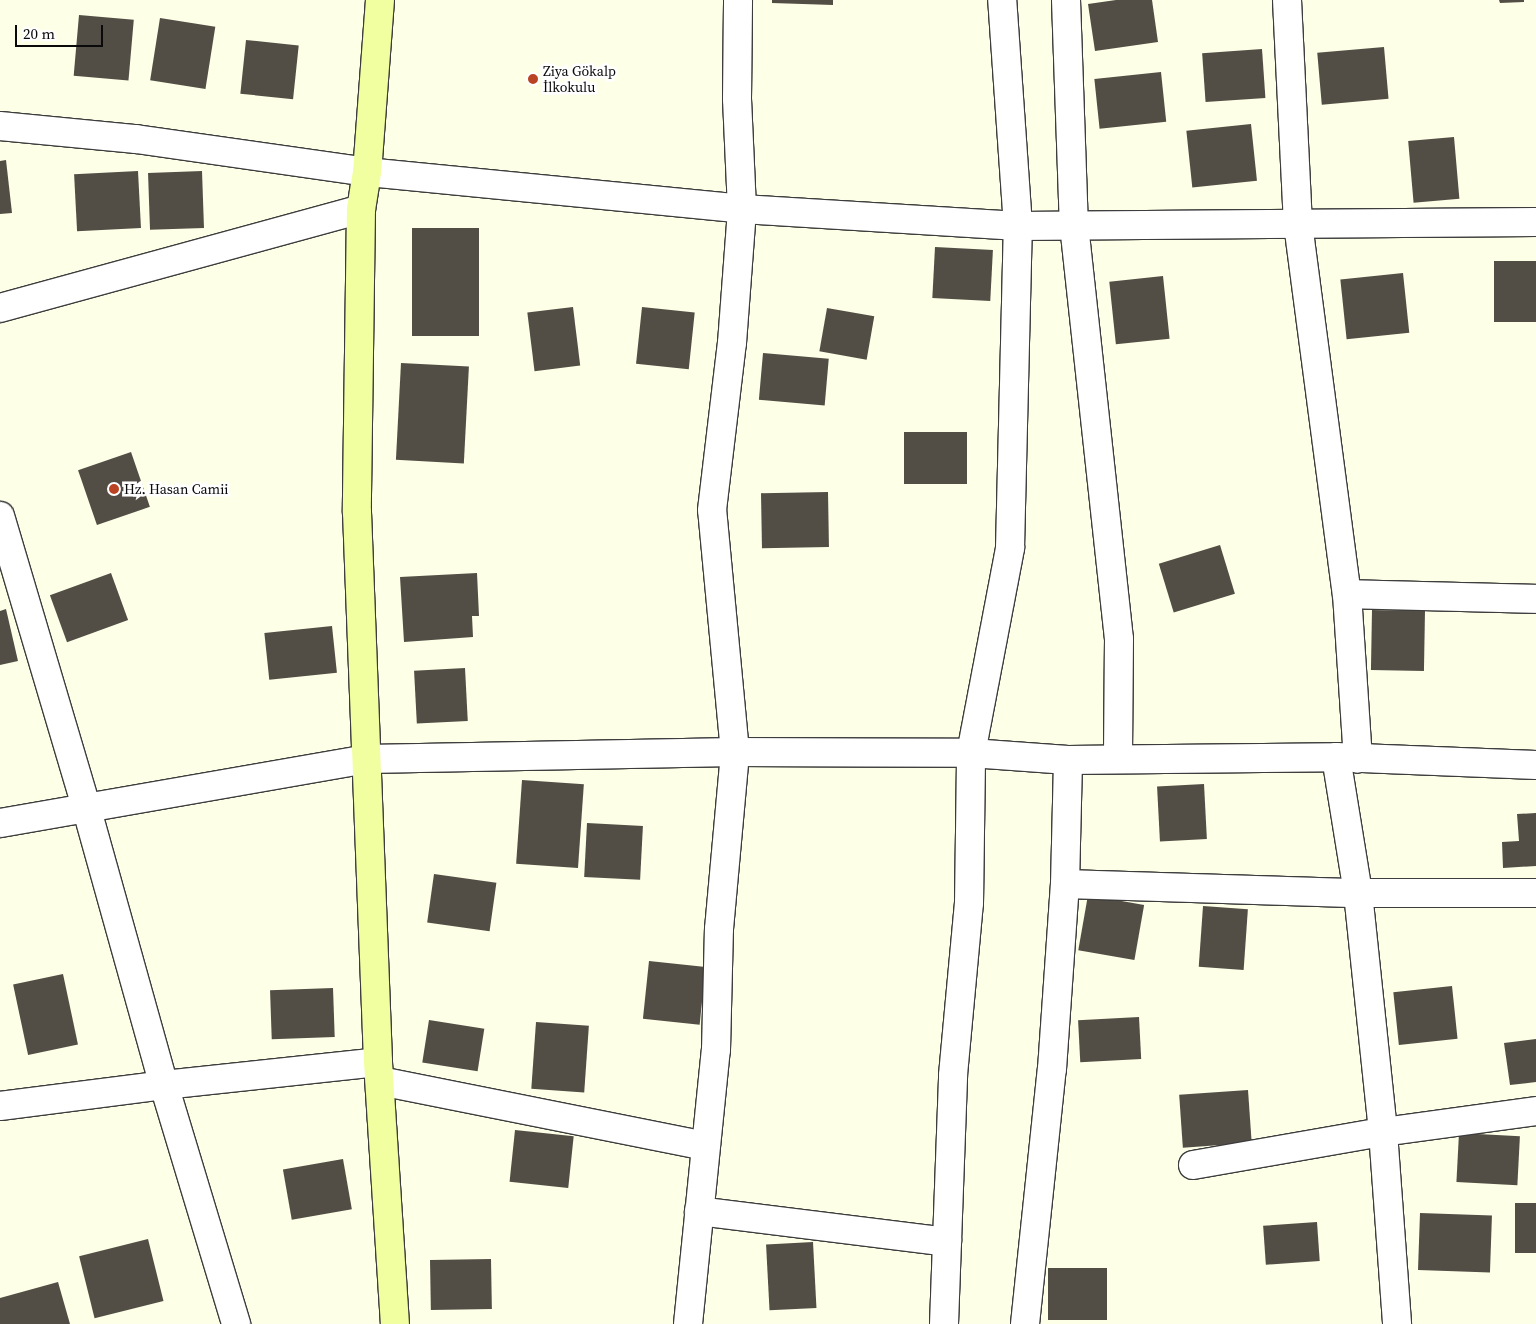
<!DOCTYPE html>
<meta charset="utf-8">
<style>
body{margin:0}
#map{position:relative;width:1536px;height:1324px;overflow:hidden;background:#fdffe6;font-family:"Source Serif 4",serif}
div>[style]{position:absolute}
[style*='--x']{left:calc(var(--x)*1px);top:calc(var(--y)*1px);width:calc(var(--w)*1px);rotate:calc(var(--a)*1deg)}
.building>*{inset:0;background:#524e46;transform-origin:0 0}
.roads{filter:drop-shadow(1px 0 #3d3d3d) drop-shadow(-1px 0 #3d3d3d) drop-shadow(0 1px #3d3d3d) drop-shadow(0 -1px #3d3d3d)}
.street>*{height:28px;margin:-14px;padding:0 14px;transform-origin:14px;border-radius:14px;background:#fff}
.secondary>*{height:28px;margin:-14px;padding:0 14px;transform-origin:14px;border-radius:14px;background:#f1ffa1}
.dots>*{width:14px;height:14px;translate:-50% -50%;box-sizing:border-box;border:2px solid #fff;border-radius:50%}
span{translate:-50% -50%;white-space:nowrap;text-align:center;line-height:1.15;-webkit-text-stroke:5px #fff;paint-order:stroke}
.poi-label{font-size:14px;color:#0a0a0a}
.left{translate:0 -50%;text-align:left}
.scale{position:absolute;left:15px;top:25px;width:88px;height:22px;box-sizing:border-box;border:2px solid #0a0a0a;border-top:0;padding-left:6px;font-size:15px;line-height:18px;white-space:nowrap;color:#0a0a0a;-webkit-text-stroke:4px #fff;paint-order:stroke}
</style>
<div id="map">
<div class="building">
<i style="clip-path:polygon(772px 0,833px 0,833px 5px,772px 3px)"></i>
<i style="clip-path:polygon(1116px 0,1152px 0,1158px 42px,1095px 51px,1088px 4px)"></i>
<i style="clip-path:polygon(1499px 0,1524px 0,1524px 2px,1500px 3px)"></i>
<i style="left:79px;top:15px;width:55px;height:61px;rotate:5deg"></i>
<i style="left:160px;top:18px;width:56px;height:63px;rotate:9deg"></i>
<i style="left:246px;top:40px;width:53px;height:54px;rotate:6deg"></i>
<i style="left:1384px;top:47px;width:52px;height:67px;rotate:85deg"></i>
<i style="left:1262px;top:49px;width:49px;height:60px;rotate:86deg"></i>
<i style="left:1161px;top:72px;width:50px;height:67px;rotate:84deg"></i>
<i style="left:1251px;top:124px;width:57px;height:65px;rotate:84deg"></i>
<i style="left:1454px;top:137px;width:62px;height:46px;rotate:85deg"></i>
<i style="clip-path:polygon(6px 160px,12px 213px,0 214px,0 161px)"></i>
<i style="left:138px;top:171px;width:57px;height:64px;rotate:87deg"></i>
<i style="left:202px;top:171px;width:57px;height:54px;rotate:88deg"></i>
<i style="left:412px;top:228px;width:67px;height:108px"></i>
<i style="left:935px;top:247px;width:58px;height:51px;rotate:3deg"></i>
<i style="left:1536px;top:261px;width:61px;height:42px;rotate:90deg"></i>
<i style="left:1403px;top:273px;width:60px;height:63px;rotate:84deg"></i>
<i style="left:1163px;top:276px;width:63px;height:54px;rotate:84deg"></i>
<i style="left:573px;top:307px;width:59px;height:46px;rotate:83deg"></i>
<i style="left:642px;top:307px;width:53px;height:57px;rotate:6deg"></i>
<i style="left:827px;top:308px;width:48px;height:44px;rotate:10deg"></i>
<i style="left:763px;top:353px;width:66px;height:47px;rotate:5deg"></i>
<i style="left:401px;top:363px;width:68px;height:97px;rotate:3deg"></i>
<i style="left:967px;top:432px;width:52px;height:63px;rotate:90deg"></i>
<i style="left:131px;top:452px;width:58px;height:56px;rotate:71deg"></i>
<i style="left:828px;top:492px;width:55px;height:67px;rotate:89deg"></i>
<i style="left:1220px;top:545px;width:51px;height:64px;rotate:73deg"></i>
<i style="left:111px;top:573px;width:50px;height:65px;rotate:70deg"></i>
<i style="clip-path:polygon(477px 573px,479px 616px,472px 616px,473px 637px,404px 642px,400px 577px)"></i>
<i style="clip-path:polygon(6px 609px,18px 661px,0 665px,0 611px)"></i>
<i style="left:1372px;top:610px;width:53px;height:60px;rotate:1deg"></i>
<i style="left:332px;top:626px;width:47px;height:68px;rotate:84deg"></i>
<i style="left:465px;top:668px;width:53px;height:51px;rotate:87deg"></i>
<i style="left:522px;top:780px;width:62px;height:84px;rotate:4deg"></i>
<i style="left:1204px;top:784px;width:55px;height:47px;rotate:87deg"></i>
<i style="clip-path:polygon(1536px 813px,1536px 866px,1503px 868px,1502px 842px,1519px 841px,1517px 814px)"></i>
<i style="left:587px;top:823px;width:56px;height:54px;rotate:3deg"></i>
<i style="left:434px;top:874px;width:63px;height:49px;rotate:8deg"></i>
<i style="left:1088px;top:895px;width:57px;height:56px;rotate:10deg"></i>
<i style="left:1203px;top:906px;width:45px;height:61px;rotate:4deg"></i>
<i style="left:649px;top:961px;width:57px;height:58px;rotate:6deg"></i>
<i style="left:63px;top:974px;width:72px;height:51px;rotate:78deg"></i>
<i style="left:1452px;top:986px;width:53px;height:59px;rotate:84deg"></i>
<i style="left:333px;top:988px;width:49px;height:63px;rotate:88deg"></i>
<i style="left:1139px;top:1017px;width:42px;height:61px;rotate:87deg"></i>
<i style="left:429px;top:1020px;width:56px;height:43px;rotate:9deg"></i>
<i style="left:536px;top:1022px;width:53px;height:67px;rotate:4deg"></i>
<i style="clip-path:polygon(1536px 1039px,1536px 1082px,1510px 1085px,1504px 1043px)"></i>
<i style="left:1248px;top:1090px;width:53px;height:69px;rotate:86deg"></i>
<i style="left:515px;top:1130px;width:59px;height:52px;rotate:6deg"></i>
<i style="left:1459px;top:1133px;width:61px;height:49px;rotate:3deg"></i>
<i style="left:343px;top:1159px;width:51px;height:61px;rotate:80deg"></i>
<i style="left:1515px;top:1203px;width:21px;height:50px"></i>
<i style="left:1420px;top:1213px;width:72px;height:57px;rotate:2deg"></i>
<i style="left:1317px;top:1222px;width:39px;height:54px;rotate:86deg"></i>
<i style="left:148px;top:1239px;width:64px;height:71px;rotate:76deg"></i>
<i style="left:813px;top:1242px;width:66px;height:47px;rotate:87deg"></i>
<i style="left:491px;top:1259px;width:50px;height:61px;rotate:89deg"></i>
<i style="left:1048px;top:1268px;width:59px;height:52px"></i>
<i style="clip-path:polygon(58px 1282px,70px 1324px,0 1324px,0 1298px)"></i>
</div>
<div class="roads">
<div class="street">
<i style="--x:1066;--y:0;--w:225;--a:88"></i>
<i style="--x:1074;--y:225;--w:416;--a:83.8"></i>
<i style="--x:1119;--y:639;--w:120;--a:90.5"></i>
<i style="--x:1287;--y:0;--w:224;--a:87.2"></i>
<i style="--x:1298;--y:224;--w:373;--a:82.5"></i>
<i style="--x:1347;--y:594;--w:165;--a:86.2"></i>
<i style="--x:0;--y:126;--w:137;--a:5.5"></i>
<i style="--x:136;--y:139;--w:233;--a:8.1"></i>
<i style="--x:367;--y:172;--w:377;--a:5.6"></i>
<i style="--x:742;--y:209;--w:277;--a:3.5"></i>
<i style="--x:1018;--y:226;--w:518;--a:-0.44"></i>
<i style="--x:0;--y:308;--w:374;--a:-15.3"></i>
<i style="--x:0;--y:516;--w:307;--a:73.5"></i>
<i style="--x:87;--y:810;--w:286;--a:74.4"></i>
<i style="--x:164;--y:1085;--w:250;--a:73.2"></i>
<i style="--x:1347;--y:594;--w:189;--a:1.5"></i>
<i style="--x:1336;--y:757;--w:138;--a:80.8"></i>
<i style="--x:1358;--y:893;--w:240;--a:84"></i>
<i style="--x:1383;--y:1132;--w:193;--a:85.8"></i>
<i style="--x:0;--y:823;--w:373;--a:-9.9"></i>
<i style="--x:367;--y:759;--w:368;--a:-1.1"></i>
<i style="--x:735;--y:752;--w:236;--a:0.2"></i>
<i style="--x:971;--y:753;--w:97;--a:4.1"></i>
<i style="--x:1068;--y:760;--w:268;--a:-0.6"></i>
<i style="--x:1336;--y:757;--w:200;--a:2.3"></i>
<i style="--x:1065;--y:884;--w:293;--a:1.8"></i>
<i style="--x:1358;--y:893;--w:178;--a:0"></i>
<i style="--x:380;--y:1081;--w:332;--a:11.3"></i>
<i style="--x:0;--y:1106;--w:165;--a:-7.3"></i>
<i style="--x:164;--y:1085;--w:215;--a:-6.1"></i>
<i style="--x:1193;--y:1165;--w:193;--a:-9.9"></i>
<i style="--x:1383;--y:1132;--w:154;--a:-7.8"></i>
<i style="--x:699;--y:1211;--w:250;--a:7.1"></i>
<i style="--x:688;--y:1324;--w:275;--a:-84.2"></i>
<i style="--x:716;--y:1050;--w:121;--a:-88.6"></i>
<i style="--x:719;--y:929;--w:178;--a:-84.8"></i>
<i style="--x:735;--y:752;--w:243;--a:-95.4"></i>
<i style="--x:712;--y:510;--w:168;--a:-83.2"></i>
<i style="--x:732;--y:343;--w:134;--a:-85.7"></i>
<i style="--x:742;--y:209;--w:110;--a:-92.6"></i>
<i style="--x:737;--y:99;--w:99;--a:-89.4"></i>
<i style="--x:944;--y:1324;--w:249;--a:-87.9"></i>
<i style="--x:953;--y:1075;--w:173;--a:-84.7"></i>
<i style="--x:969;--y:903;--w:150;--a:-89.2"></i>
<i style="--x:971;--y:753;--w:209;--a:-79.2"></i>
<i style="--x:1010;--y:548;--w:322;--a:-88.6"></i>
<i style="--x:1018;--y:226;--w:227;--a:-94"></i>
<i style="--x:1025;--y:1324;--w:256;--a:-84"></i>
<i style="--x:1052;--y:1069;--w:185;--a:-86"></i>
<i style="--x:1065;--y:884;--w:124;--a:-88.6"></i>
</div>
<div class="secondary">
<i style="--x:380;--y:0;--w:172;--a:94.3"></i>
<i style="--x:367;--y:172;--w:37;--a:99"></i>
<i style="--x:361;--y:209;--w:303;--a:90.8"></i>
<i style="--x:357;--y:512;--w:550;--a:87.81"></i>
<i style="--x:378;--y:1062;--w:263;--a:86.3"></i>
</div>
</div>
<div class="dots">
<i style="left:533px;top:79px;background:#b94323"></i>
<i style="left:114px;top:489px;background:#b94323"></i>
</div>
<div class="poi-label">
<span class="left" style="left:543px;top:79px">Ziya Gökalp<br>İlkokulu</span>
<span class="left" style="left:124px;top:489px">Hz. Hasan Camii</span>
</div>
<div class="scale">20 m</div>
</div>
